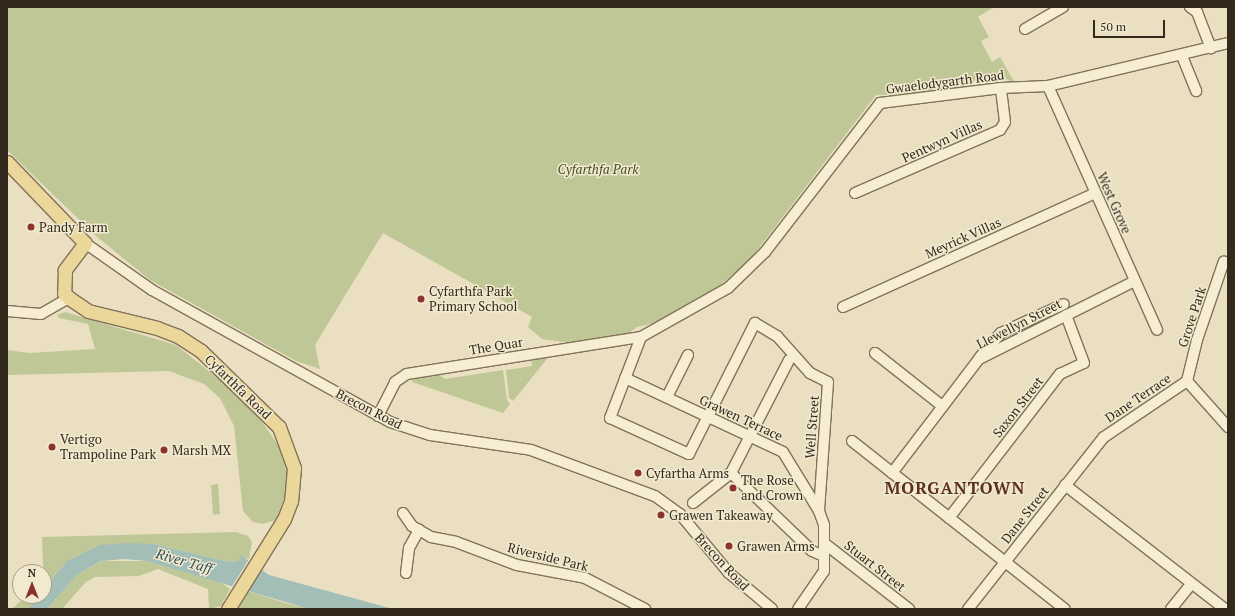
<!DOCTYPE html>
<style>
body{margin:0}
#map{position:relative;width:1235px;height:616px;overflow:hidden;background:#eae0c1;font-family:"PT Serif",serif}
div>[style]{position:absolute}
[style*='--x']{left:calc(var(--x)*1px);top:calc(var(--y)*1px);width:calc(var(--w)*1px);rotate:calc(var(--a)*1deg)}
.green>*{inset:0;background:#bfc796}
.water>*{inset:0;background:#a3bdb7}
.pier>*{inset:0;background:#eae0c1}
.roads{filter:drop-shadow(1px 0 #82725a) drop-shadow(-1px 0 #82725a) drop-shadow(0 1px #82725a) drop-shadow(0 -1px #82725a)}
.minor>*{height:10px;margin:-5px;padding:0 5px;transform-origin:5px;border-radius:5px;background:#f6edd3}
.major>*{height:13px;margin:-6.5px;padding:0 6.5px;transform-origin:6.5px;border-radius:6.5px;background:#ecd79a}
.dots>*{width:11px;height:11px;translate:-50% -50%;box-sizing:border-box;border:2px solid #f2ead0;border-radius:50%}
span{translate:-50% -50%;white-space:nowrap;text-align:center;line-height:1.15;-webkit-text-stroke:3px #f2ead0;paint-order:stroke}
.street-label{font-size:13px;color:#33291d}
.park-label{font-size:13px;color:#414e25;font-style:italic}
.poi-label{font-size:13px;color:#33291d}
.left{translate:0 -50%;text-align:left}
.water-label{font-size:14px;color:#2d5251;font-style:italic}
.district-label{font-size:17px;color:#5c3020;font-weight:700;letter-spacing:1px}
.frame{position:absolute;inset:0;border:8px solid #33291d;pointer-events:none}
.north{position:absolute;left:12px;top:564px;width:40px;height:40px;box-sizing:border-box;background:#f2ead0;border:1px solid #a69d88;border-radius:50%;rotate:0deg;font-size:11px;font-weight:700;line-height:16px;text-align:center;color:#33291d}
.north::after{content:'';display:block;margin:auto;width:14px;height:18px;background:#8d332e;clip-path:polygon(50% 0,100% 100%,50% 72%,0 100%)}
.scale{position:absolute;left:1093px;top:20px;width:72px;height:18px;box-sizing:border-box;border:2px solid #33291d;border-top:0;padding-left:5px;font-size:12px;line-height:14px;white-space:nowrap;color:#33291d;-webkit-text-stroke:3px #f2ead0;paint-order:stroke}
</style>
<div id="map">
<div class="green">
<i style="clip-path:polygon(7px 7px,994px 7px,978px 17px,989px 37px,981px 41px,992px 62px,1000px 57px,1015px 83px,997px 75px,976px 79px,965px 91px,876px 95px,749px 261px,711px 293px,659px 322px,637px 327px,623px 337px,577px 344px,542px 339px,528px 327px,532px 317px,383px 233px,315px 345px,320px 369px,296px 361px,150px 280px,96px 236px,7px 150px)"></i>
<i style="clip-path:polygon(65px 312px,176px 345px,248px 402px,285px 455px,287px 490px,276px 520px,263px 524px,253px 522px,243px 511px,234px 426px,220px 398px,204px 384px,169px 371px,7px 375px,7px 350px,29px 353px,95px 349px,88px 324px,59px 318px,57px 315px)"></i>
<i style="clip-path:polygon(551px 354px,513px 401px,509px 398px,506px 370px,532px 366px,531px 357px)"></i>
<i style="clip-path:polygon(503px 370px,507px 400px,510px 404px,503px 413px,412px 382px,414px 375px,434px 371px,445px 379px)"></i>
<i style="clip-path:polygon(218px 484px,220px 514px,191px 518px,213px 515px,211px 485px)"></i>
<i style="clip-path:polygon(236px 532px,248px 536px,252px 542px,249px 559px,241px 556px,238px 561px,229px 562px,153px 544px,99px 545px,67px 561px,44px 589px,42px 537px)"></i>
<i style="clip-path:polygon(102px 561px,147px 561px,220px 582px,230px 589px,221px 606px,209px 609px,208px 589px,158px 569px,139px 576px,95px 577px,86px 582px,62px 609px,47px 609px,78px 574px)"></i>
<i style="clip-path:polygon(248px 591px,285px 603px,309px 609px,238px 609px)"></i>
<i style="clip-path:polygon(26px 596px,39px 596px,28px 609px,12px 609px)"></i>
</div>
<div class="water">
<i style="clip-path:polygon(128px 543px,153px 544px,229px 562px,238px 561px,241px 555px,269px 575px,393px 609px,309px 609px,147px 561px,125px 559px,101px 561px,78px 574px,47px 609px,28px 609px,39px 596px,44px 596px,44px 589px,67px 561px,99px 545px)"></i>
</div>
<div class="pier">
<i style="clip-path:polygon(249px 559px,263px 567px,247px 593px,231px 588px)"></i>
</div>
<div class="roads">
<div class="minor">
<i style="--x:1190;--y:7;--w:9;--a:36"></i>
<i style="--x:1197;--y:12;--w:39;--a:69"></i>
<i style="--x:1025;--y:29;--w:44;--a:-30.1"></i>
<i style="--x:1182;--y:56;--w:38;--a:68"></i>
<i style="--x:1048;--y:86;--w:267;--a:65.9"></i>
<i style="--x:855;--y:193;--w:158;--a:-23.5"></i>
<i style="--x:1000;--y:130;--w:9;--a:-58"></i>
<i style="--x:1005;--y:122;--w:34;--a:-97"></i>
<i style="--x:85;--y:243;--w:82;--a:35"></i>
<i style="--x:152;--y:290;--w:272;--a:29"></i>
<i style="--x:390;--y:422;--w:42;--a:18"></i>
<i style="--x:430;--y:435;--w:102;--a:8.4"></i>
<i style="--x:531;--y:450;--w:132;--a:20.4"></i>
<i style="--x:655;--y:496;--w:31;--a:36"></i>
<i style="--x:680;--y:514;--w:77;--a:50.3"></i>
<i style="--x:729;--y:573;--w:56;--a:39.9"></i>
<i style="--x:843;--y:307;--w:277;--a:-24.3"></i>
<i style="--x:7;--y:311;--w:34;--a:5"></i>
<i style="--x:41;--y:314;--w:32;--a:-30"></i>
<i style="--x:641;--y:337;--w:87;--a:110.9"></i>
<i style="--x:610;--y:418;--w:87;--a:24.5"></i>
<i style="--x:689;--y:454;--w:147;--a:-63.3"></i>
<i style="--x:755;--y:323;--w:26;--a:31"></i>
<i style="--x:777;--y:336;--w:50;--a:48.3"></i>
<i style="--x:810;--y:373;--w:20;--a:27"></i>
<i style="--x:828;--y:382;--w:129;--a:94"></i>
<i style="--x:819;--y:511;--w:15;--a:70"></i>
<i style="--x:824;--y:525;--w:46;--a:90"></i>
<i style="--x:824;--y:571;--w:46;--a:124.4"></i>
<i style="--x:875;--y:353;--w:85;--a:38.3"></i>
<i style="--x:980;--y:357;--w:32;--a:-49"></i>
<i style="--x:1001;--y:333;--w:69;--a:-24.7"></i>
<i style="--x:625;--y:378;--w:174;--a:25.1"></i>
<i style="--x:783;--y:452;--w:69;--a:58.6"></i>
<i style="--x:1187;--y:381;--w:42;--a:-76.3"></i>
<i style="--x:1197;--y:340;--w:83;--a:-71.1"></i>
<i style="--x:1187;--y:381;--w:62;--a:48.3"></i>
<i style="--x:667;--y:397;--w:47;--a:-63.4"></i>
<i style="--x:378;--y:416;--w:38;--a:-63"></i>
<i style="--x:395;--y:382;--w:14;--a:-34"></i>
<i style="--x:407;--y:374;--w:237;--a:-9"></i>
<i style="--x:641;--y:337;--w:100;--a:-29.4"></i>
<i style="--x:728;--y:288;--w:52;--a:-44.2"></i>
<i style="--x:765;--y:252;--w:188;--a:-52.3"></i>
<i style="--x:880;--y:103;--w:122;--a:-7.1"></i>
<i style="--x:1001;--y:88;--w:47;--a:-2.4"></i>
<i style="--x:1048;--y:86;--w:185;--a:-13.4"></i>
<i style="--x:852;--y:441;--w:271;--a:38.3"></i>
<i style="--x:731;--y:473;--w:112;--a:43.9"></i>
<i style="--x:812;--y:551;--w:13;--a:23"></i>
<i style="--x:892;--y:473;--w:143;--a:-52.7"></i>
<i style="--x:979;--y:359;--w:174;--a:-26.6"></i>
<i style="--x:1065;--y:485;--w:202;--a:37.8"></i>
<i style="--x:693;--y:503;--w:48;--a:-38.3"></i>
<i style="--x:731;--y:473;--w:127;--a:-62.8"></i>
<i style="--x:403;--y:513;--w:16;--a:55"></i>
<i style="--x:412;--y:526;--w:22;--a:30"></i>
<i style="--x:431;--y:537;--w:25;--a:11"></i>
<i style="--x:456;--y:542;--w:65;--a:20.7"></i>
<i style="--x:517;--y:565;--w:69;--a:10.8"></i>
<i style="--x:585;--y:578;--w:68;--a:27.3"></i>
<i style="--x:949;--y:518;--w:182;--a:-52.4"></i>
<i style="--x:1060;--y:374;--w:26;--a:-25"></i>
<i style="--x:1084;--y:363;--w:51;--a:-110.6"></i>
<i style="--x:824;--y:543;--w:108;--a:37.8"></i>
<i style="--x:406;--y:573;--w:25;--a:-83"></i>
<i style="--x:409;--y:548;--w:21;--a:-61"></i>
<i style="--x:968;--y:609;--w:219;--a:-51.7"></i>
<i style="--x:1104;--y:437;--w:100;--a:-34"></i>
<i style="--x:1171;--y:609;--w:32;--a:-51"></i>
</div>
<div class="major">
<i style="--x:7;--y:162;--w:112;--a:46.1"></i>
<i style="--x:85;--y:243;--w:34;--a:127"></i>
<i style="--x:65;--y:270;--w:23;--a:92"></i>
<i style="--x:64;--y:293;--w:7;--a:45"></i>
<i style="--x:69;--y:298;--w:23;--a:34"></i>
<i style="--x:88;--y:311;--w:71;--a:13.8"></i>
<i style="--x:157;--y:328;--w:22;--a:21"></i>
<i style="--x:178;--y:336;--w:27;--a:33"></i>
<i style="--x:201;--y:351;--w:109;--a:44.3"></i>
<i style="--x:279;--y:427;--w:44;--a:69.9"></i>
<i style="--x:294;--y:468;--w:33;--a:95"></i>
<i style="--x:291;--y:501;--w:19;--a:111"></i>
<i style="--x:284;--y:519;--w:106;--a:121.9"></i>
</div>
</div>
<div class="dots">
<i style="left:31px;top:227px;background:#8d332e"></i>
<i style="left:421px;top:299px;background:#8d332e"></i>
<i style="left:52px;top:447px;background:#8d332e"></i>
<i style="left:164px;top:450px;background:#8d332e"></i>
<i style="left:638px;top:473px;background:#8d332e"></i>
<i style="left:733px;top:488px;background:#8d332e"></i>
<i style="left:661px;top:515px;background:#8d332e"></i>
<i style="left:729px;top:546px;background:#8d332e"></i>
</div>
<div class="street-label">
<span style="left:945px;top:82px;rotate:-7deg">Gwaelodygarth Road</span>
<span style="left:942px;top:141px;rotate:-24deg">Pentwyn Villas</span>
<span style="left:1114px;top:203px;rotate:66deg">West Grove</span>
<span style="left:963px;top:238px;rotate:-24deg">Meyrick Villas</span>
<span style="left:1192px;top:317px;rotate:-72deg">Grove Park</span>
<span style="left:1019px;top:324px;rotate:-27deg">Llewellyn Street</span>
<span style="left:496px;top:346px;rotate:-9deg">The Quar</span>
<span style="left:238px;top:387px;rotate:44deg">Cyfarthfa Road</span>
<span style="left:1138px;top:398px;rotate:-34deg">Dane Terrace</span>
<span style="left:1018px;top:407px;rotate:-52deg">Saxon Street</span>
<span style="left:369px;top:409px;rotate:27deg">Brecon Road</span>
<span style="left:741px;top:418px;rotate:25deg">Grawen Terrace</span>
<span style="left:812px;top:427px;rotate:-86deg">Well Street</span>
<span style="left:1025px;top:515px;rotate:-52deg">Dane Street</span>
<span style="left:548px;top:557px;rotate:14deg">Riverside Park</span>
<span style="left:722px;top:562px;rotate:47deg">Brecon Road</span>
<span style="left:875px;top:566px;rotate:38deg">Stuart Street</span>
</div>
<div class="park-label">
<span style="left:598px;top:169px">Cyfarthfa Park</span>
</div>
<div class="poi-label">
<span class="left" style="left:39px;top:227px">Pandy Farm</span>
<span class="left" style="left:429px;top:299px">Cyfarthfa Park<br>Primary School</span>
<span class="left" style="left:60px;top:447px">Vertigo<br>Trampoline Park</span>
<span class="left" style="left:172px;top:450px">Marsh MX</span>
<span class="left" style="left:646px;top:473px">Cyfartha Arms</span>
<span class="left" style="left:741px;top:488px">The Rose<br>and Crown</span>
<span class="left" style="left:669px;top:515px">Grawen Takeaway</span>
<span class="left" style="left:737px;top:546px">Grawen Arms</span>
</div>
<div class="water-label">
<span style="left:184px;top:561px;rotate:16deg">River Taff</span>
</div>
<div class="district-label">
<span style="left:955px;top:488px">MORGANTOWN</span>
</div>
<div class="frame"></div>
<div class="north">N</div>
<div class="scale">50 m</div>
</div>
